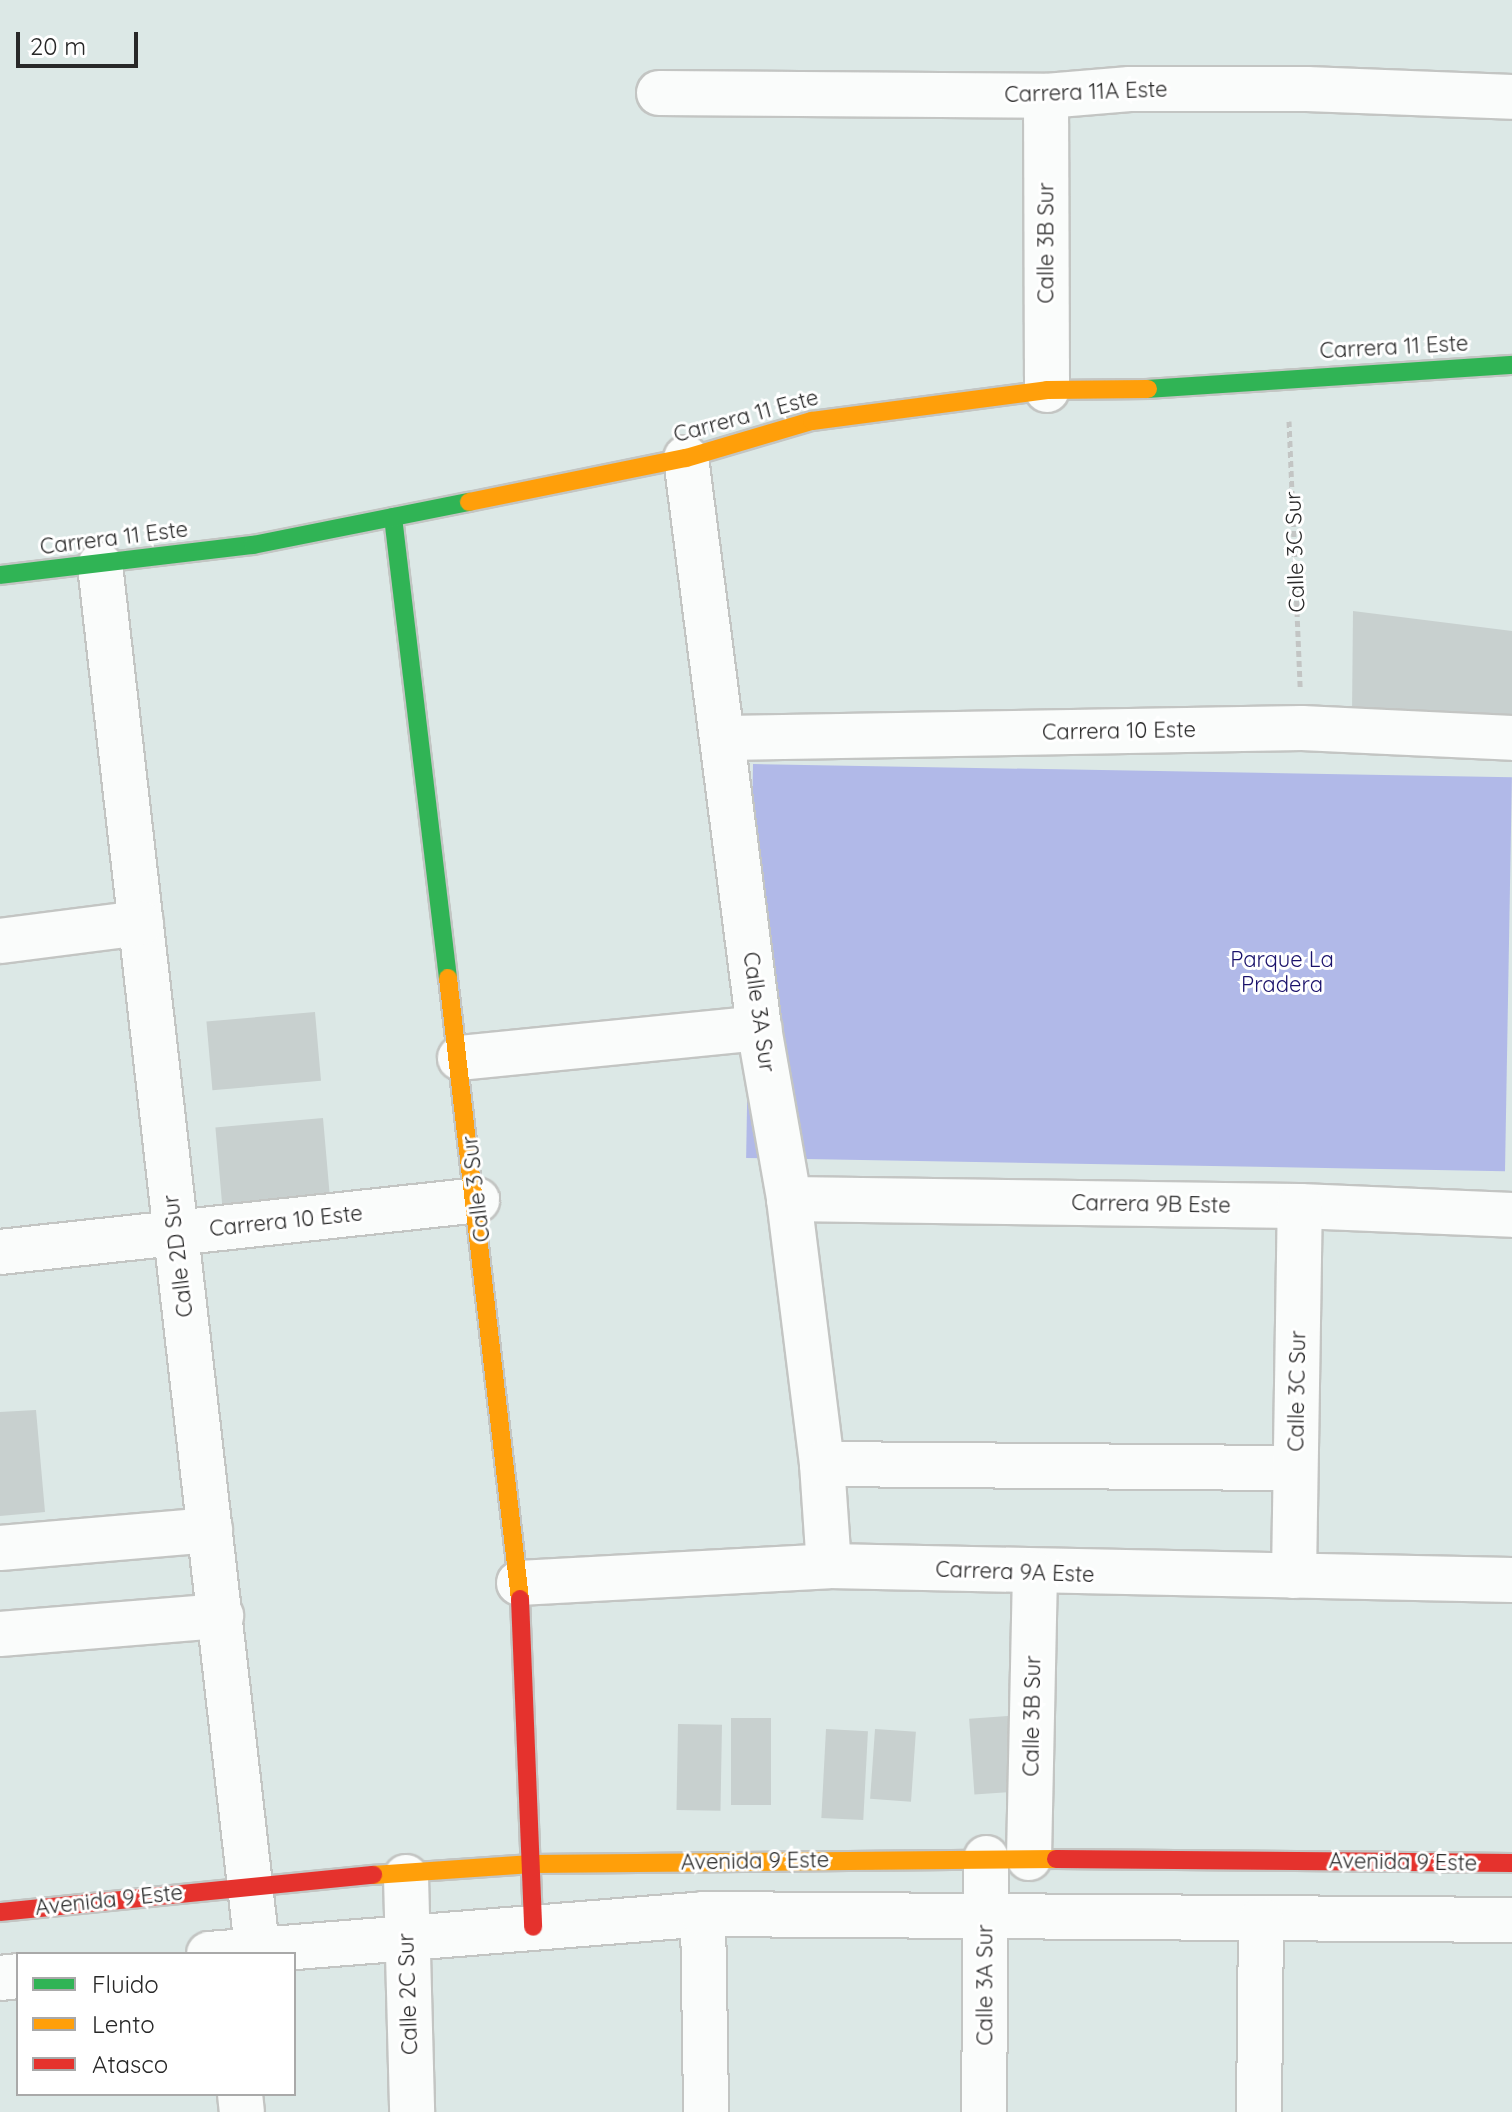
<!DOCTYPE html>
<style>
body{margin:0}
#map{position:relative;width:1512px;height:2112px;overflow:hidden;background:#dce8e6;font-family:Quicksand,sans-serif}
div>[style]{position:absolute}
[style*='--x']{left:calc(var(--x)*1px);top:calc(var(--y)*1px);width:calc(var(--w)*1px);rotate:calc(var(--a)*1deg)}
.green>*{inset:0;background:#b1b9e8;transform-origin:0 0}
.building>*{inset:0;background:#c8d0cf;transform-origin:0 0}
.path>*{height:5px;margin-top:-2.5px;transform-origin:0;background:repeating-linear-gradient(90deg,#c3c5c4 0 6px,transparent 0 10px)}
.roads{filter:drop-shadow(2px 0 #c3c5c3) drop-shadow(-2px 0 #c3c5c3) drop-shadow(0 2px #c3c5c3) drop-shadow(0 -2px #c3c5c3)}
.street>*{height:44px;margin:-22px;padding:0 22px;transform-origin:22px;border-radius:22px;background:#fafcfb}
.fast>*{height:18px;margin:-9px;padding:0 9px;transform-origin:9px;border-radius:9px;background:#30b455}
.slow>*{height:18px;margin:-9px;padding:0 9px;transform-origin:9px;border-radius:9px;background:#ff9f0a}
.jam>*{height:18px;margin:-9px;padding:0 9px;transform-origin:9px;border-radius:9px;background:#e5322d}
span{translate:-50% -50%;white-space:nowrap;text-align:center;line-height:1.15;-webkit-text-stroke:6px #fff;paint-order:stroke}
.street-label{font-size:22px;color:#282828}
.park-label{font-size:22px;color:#1a126b}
.legend{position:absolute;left:16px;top:1952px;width:280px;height:144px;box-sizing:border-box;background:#fff;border:2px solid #a9a9a9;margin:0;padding:10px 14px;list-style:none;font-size:24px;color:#282828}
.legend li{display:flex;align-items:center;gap:16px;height:40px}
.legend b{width:40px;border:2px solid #a9a9a9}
.scale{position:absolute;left:16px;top:32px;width:122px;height:36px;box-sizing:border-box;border:4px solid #282828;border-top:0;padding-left:10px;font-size:24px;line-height:28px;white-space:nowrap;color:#282828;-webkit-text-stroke:6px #fff;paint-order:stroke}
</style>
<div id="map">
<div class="green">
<i style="left:753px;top:764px;width:759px;height:394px;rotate:1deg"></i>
</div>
<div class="building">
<i style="clip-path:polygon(1353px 611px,1512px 631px,1512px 717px,1352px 714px)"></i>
<i style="left:315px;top:1012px;width:69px;height:109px;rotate:85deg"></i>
<i style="left:323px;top:1118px;width:78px;height:108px;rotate:85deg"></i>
<i style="clip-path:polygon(36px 1410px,45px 1512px,0 1516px,0 1412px)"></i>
<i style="left:1023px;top:1715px;width:76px;height:54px;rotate:86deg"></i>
<i style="left:731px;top:1718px;width:40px;height:87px"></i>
<i style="left:678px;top:1724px;width:44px;height:86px;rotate:1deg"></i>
<i style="left:826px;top:1729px;width:42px;height:89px;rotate:3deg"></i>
<i style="left:875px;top:1729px;width:41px;height:70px;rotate:4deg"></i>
</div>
<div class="path">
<i style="--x:1289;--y:421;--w:266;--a:87.6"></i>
</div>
<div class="roads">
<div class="street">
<i style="--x:659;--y:93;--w:387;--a:0.4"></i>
<i style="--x:1046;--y:96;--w:84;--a:-4.8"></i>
<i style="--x:1130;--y:89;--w:177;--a:0"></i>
<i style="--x:1307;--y:89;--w:205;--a:2.2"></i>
<i style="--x:1046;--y:96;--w:294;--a:89.8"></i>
<i style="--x:686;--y:458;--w:575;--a:82.7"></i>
<i style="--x:759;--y:1028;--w:174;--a:80"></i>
<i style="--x:789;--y:1199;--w:267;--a:82.9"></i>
<i style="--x:822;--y:1464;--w:102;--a:86.1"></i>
<i style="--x:100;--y:565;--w:1392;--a:83.52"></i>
<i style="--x:726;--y:738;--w:576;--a:-0.99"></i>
<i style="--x:1302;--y:728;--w:210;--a:2.7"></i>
<i style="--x:0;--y:941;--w:142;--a:-7.3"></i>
<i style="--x:460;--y:1058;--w:301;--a:-5.7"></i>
<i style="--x:789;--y:1199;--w:511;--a:0.78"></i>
<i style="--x:1300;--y:1206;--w:212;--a:2.4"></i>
<i style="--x:0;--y:1252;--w:480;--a:-6.2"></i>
<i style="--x:822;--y:1464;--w:473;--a:0.5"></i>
<i style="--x:0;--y:1548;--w:211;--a:-4.9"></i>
<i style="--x:1294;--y:1576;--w:370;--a:-89.1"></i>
<i style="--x:519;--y:1583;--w:310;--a:-3.1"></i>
<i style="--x:829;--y:1566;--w:683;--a:1.17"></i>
<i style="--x:0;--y:1634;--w:222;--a:-4.7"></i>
<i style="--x:1029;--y:1858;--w:284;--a:-88.8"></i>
<i style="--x:406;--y:1877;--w:235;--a:88.5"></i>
<i style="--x:703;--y:1914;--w:198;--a:89.1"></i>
<i style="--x:209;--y:1954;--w:496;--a:-4.6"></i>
<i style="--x:703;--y:1914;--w:809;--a:0.42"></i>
<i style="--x:0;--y:1978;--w:18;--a:-6"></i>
<i style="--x:240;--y:2094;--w:18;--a:84"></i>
<i style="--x:984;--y:2112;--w:254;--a:-89.5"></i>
<i style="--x:1259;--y:2112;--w:192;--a:-89.4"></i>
</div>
<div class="fast">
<i style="--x:1148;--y:389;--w:365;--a:-3.8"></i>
<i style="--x:393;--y:517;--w:464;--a:83.2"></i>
<i style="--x:0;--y:575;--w:255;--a:-6.8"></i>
<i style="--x:253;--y:545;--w:220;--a:-11.3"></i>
</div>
<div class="slow">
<i style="--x:469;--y:502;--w:221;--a:-11.5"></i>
<i style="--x:686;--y:458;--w:131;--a:-16.4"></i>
<i style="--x:812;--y:421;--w:237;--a:-7.5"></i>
<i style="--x:1047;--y:390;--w:101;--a:-0.6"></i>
<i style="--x:448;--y:978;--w:625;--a:83.39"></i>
<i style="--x:373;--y:1875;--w:159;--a:-4"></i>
<i style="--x:532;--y:1864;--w:524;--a:-0.55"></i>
</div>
<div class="jam">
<i style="--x:520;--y:1599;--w:328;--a:87.7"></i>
<i style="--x:1056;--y:1859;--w:456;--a:0.5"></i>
<i style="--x:0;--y:1912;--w:375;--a:-5.7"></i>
</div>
</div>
<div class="street-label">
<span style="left:1086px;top:92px;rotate:-2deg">Carrera 11A Este</span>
<span style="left:1046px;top:243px;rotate:-90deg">Calle 3B Sur</span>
<span style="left:1394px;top:347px;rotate:-3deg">Carrera 11 Este</span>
<span style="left:746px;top:416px;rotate:-15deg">Carrera 11 Este</span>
<span style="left:114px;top:538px;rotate:-7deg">Carrera 11 Este</span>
<span style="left:1295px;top:552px;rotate:-92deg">Calle 3C Sur</span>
<span style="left:1119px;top:731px;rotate:-1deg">Carrera 10 Este</span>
<span style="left:759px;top:1012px;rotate:82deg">Calle 3A Sur</span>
<span style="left:476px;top:1189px;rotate:-97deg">Calle 3 Sur</span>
<span style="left:1151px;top:1204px;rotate:1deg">Carrera 9B Este</span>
<span style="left:286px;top:1221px;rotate:-6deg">Carrera 10 Este</span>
<span style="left:178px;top:1256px;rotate:-97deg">Calle 2D Sur</span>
<span style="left:1297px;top:1391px;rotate:-89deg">Calle 3C Sur</span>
<span style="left:1015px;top:1572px;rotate:2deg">Carrera 9A Este</span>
<span style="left:1032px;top:1716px;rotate:-89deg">Calle 3B Sur</span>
<span style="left:755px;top:1861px;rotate:-1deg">Avenida 9 Este</span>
<span style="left:1403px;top:1862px;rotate:1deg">Avenida 9 Este</span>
<span style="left:109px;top:1900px;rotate:-6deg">Avenida 9 Este</span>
<span style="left:985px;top:1985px;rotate:-90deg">Calle 3A Sur</span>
<span style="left:408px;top:1994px;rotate:-92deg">Calle 2C Sur</span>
</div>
<div class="park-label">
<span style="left:1282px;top:972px">Parque La<br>Pradera</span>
</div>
<ul class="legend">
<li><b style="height:10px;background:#30b455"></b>Fluido</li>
<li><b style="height:10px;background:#ff9f0a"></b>Lento</li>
<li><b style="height:10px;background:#e5322d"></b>Atasco</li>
</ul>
<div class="scale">20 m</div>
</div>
